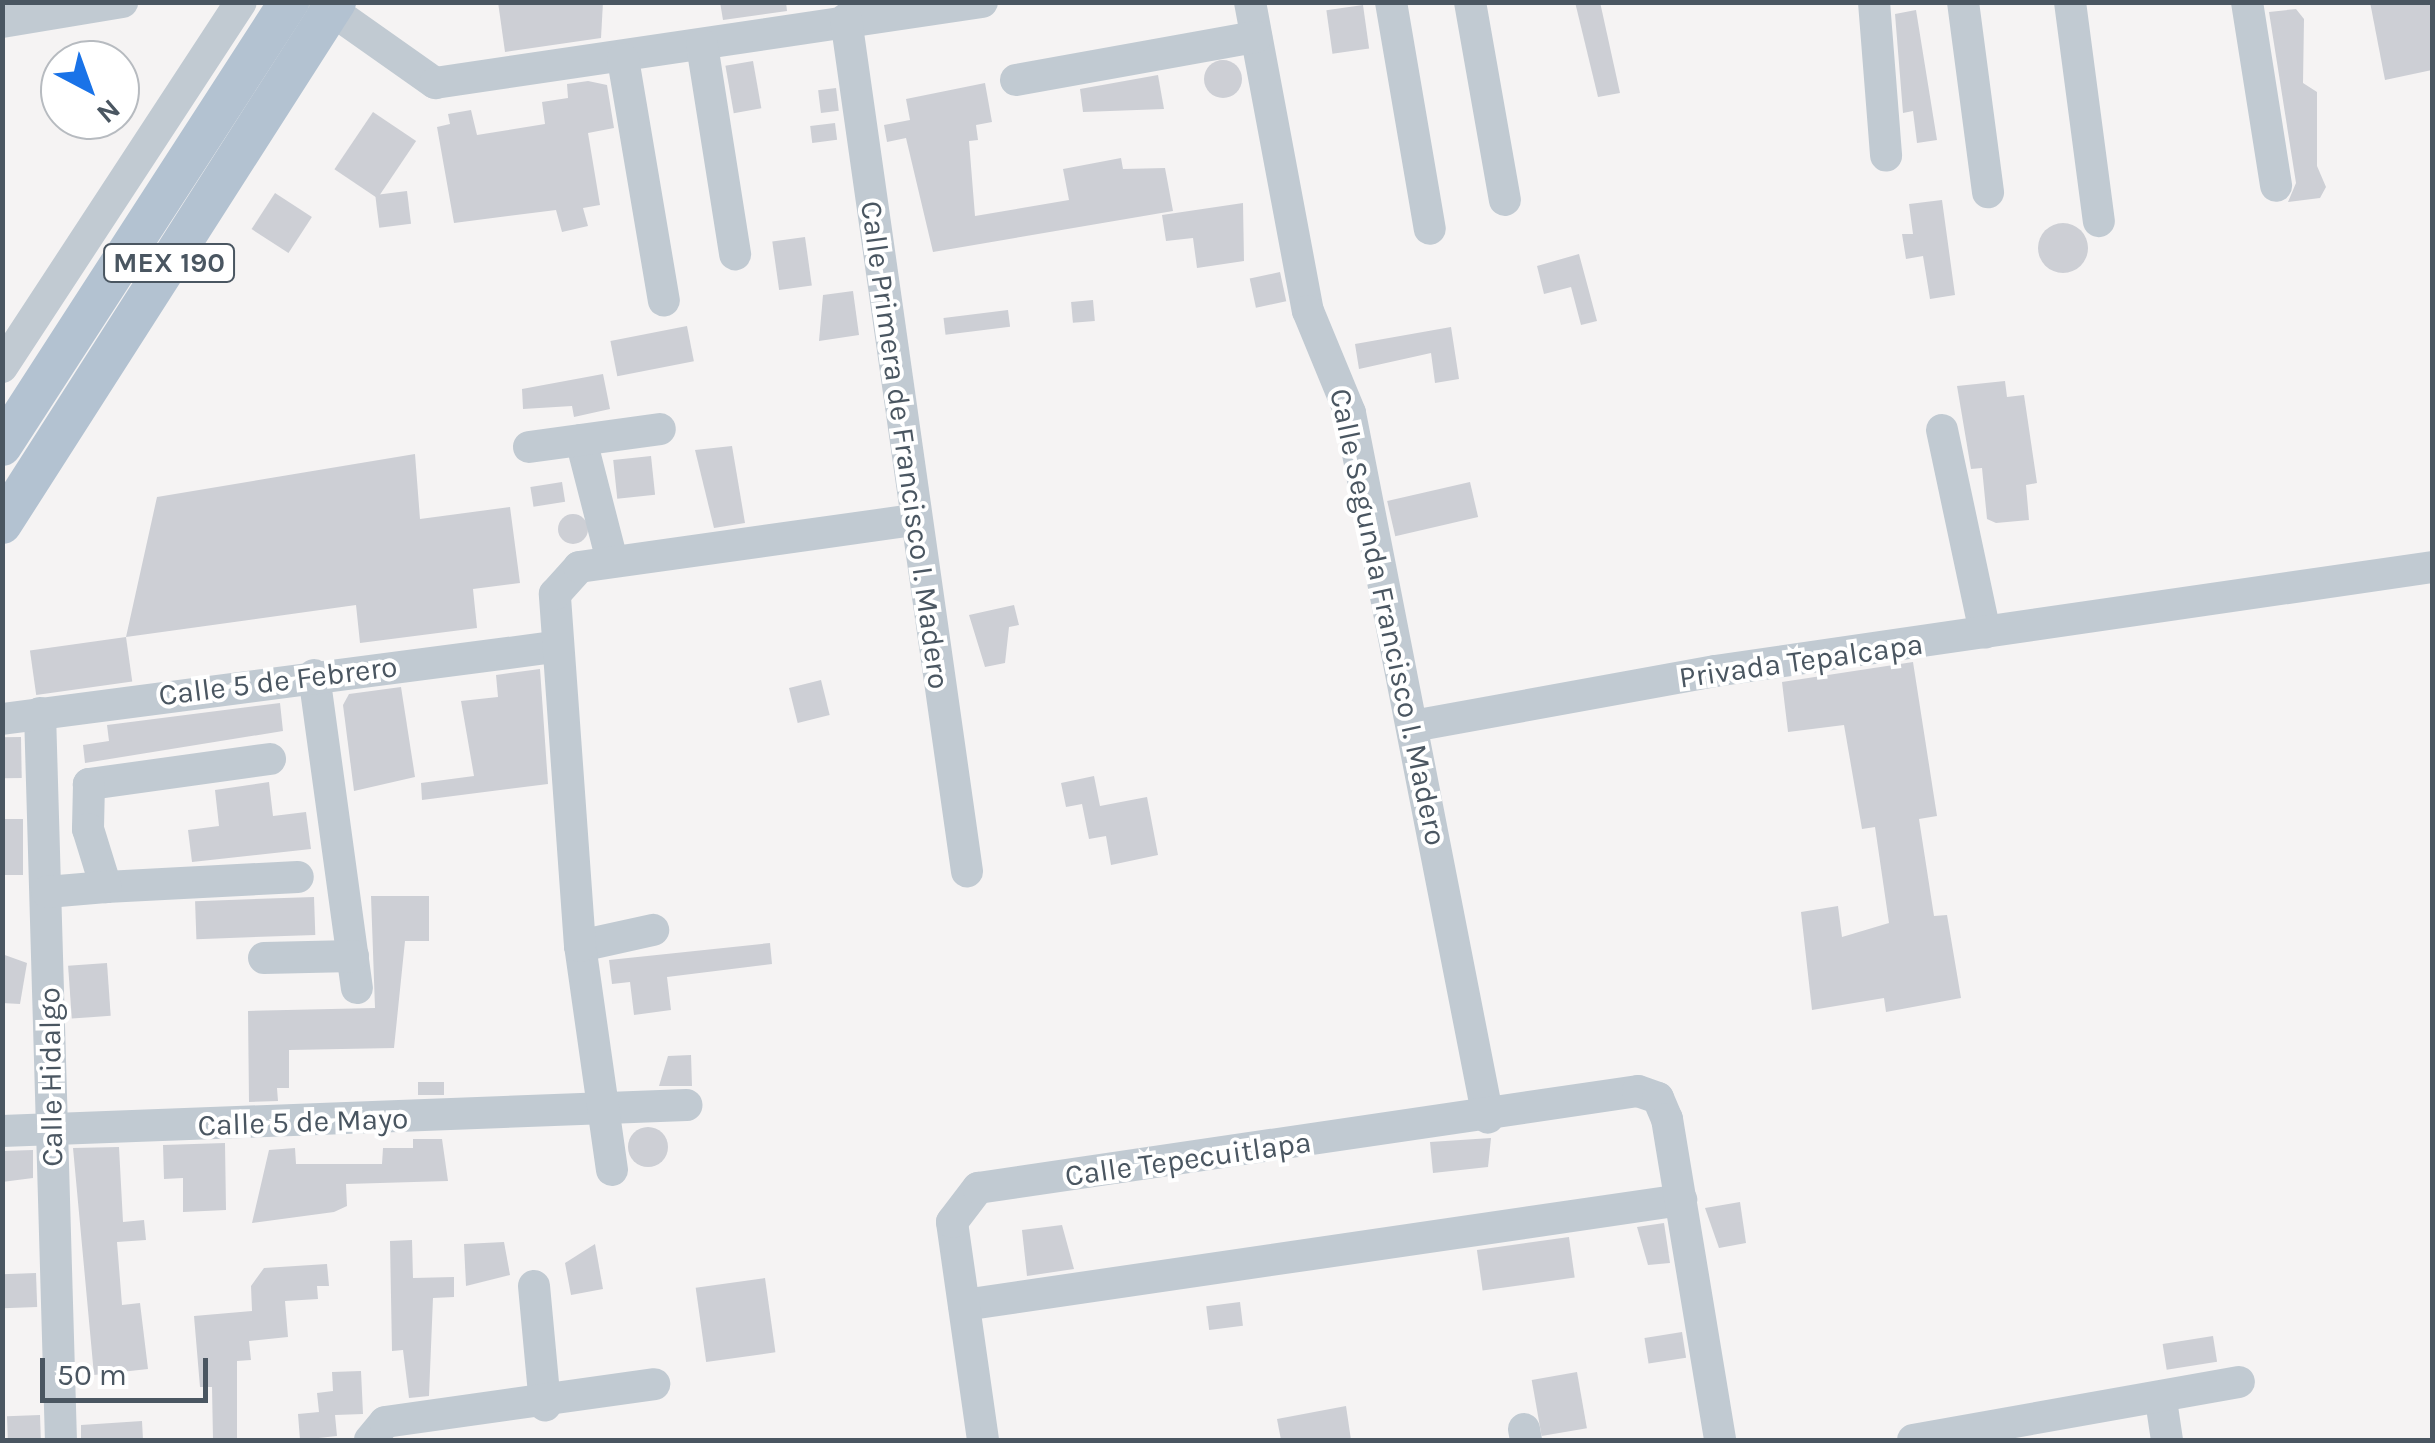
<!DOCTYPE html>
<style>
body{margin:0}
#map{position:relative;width:2435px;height:1443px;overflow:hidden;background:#f5f3f3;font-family:Karla,sans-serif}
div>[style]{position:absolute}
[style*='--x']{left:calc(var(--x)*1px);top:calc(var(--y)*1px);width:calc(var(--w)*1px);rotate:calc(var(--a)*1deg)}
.building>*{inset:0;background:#cdcfd5;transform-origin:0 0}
.round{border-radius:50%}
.minor>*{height:32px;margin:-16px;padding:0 16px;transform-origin:16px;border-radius:16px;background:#c1cad2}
.major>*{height:40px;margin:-20px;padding:0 20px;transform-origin:20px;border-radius:20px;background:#b3c2d1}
span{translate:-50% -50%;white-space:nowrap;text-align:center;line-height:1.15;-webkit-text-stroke:8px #fff;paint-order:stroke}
.shield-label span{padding:2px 8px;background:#fff;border:2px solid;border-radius:8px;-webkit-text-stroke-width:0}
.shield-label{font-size:28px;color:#4a5661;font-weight:700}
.street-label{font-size:30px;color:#4a5661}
.frame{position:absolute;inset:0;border:5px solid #4a5661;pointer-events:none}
.north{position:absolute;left:40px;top:40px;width:100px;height:100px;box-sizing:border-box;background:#fff;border:2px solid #b7bbc0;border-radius:50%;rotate:139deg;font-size:28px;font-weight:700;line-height:40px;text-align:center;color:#4a5661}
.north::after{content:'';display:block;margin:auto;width:35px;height:45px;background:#1a73e8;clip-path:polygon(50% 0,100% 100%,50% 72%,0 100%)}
.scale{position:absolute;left:40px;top:1358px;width:168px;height:45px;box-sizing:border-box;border:5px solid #4a5661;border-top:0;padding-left:12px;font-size:30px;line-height:35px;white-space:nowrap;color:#4a5661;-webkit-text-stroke:8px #fff;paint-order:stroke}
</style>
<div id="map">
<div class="building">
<i style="clip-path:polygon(498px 2px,603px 2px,601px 38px,505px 52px)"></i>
<i style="clip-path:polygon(720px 2px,786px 2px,787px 11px,723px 20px)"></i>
<i style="clip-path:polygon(1575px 2px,1600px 2px,1620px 93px,1598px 97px)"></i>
<i style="clip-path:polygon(2370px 2px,2432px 2px,2432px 70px,2385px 80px)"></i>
<i style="left:1363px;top:5px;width:44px;height:37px;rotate:82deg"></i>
<i style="clip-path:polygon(2296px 9px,2304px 19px,2303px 83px,2317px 92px,2317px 166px,2326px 187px,2320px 198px,2288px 202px,2296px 183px,2269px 12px)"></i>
<i style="clip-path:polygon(1916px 10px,1937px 140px,1917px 143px,1913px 111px,1903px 113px,1895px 14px)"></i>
<i class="round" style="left:1204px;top:60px;width:38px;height:38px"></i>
<i style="left:753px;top:61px;width:48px;height:28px;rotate:80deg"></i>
<i style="clip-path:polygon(1158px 75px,1164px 109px,1083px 112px,1080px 89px)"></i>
<i style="clip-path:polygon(588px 81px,607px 85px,614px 128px,588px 133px,600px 205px,583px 208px,588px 226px,562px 232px,556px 210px,454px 223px,437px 127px,450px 124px,448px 114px,471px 110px,477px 135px,545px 124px,542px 102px,568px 98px,567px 84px)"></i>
<i style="clip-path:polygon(985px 83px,992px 122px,976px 125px,978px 140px,969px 141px,975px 216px,1069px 200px,1063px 169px,1121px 158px,1123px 169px,1165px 168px,1173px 211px,933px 252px,906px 138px,887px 142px,884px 125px,910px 120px,906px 99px)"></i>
<i style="left:836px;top:88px;width:23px;height:18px;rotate:83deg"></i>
<i style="left:373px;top:112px;width:52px;height:69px;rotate:34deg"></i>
<i style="left:835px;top:123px;width:17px;height:25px;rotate:83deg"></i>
<i style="left:407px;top:191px;width:33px;height:32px;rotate:83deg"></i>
<i style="left:275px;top:193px;width:44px;height:43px;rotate:33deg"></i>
<i style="clip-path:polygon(1942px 200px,1955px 295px,1930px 299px,1923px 256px,1906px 259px,1902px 234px,1913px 234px,1909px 204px)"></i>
<i style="clip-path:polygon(1243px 203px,1244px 261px,1197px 268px,1193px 238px,1166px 241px,1162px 215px)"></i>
<i class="round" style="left:2038px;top:223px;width:50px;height:50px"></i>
<i style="left:805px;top:237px;width:49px;height:33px;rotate:82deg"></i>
<i style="clip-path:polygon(1579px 254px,1597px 321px,1581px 325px,1571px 287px,1544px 294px,1537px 266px)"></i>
<i style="left:1280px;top:272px;width:30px;height:31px;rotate:78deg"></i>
<i style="clip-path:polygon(853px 291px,859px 335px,819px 341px,823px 295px)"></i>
<i style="left:1093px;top:300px;width:21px;height:22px;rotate:85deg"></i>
<i style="left:1008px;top:310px;width:17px;height:65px;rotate:83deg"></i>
<i style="left:687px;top:326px;width:36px;height:78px;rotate:79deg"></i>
<i style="clip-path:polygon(1451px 327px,1459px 379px,1435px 383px,1431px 353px,1359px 369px,1355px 344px)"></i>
<i style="clip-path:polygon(603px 374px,610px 409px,574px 417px,572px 406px,523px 409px,522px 389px)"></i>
<i style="clip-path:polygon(2005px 381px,2007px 397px,2024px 395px,2037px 483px,2026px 485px,2029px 520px,1996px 523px,1987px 519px,1982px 468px,1971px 469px,1957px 386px)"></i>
<i style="clip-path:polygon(732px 446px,745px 523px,714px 528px,695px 450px)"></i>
<i style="clip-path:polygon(415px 454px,420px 519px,510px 507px,520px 583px,473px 589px,477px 628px,360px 643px,356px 605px,126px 637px,157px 497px)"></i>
<i style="left:651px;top:456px;width:39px;height:38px;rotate:84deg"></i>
<i style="left:562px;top:482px;width:20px;height:32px;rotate:81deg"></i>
<i style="left:1470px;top:482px;width:36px;height:85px;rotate:77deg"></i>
<i class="round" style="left:558px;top:514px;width:30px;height:30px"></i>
<i style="clip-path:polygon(1014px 605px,1019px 625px,1009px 627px,1005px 663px,985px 667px,969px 615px)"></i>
<i style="left:126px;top:637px;width:45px;height:97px;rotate:82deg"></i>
<i style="clip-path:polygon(1913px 662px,1937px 816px,1919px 819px,1934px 916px,1947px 915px,1961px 998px,1886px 1012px,1884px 998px,1812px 1010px,1801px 912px,1838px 906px,1842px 937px,1889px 923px,1875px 827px,1862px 829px,1844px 725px,1788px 732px,1782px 682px)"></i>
<i style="clip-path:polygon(540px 669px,548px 784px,422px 800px,421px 783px,474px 776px,461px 701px,498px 697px,496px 675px)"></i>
<i style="left:821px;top:680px;width:36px;height:33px;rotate:76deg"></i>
<i style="clip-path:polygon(401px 687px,415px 777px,354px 791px,343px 705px,349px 694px)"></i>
<i style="clip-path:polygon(280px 703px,283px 731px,85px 763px,83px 745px,109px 741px,107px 725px)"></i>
<i style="left:21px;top:737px;width:41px;height:19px;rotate:89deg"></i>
<i style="clip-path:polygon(1094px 776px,1100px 806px,1147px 797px,1158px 855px,1111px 865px,1106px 836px,1089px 839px,1082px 804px,1066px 807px,1061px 783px)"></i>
<i style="clip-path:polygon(269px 782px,273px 816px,306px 812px,311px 849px,192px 862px,188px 830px,219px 826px,215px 790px)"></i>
<i style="left:2px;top:819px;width:21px;height:56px"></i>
<i style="clip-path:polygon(371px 896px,429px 896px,429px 941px,405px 941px,394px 1048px,289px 1050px,289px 1088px,277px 1088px,278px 1101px,249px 1102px,248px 1011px,375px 1008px)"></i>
<i style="left:314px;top:897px;width:38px;height:119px;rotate:88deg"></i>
<i style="clip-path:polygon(770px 943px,772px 964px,667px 977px,671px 1010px,634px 1015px,630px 982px,612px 984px,609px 960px)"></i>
<i style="clip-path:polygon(2px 954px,27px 963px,20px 1004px,2px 1003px)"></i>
<i style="left:107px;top:963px;width:53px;height:39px;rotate:86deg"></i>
<i style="clip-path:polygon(691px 1055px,692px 1086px,659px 1086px,668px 1056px)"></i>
<i style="left:418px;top:1082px;width:26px;height:13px"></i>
<i class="round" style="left:628px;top:1127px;width:40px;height:40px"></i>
<i style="clip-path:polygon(1491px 1138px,1488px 1167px,1433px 1173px,1430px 1142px)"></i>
<i style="clip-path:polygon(413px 1139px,442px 1139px,448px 1181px,346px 1184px,347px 1206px,334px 1212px,252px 1223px,269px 1150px,295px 1148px,296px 1164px,382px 1164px,383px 1148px,413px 1148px)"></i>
<i style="clip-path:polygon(225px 1143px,226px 1210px,183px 1212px,183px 1178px,164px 1179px,163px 1145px)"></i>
<i style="clip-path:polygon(119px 1147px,123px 1222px,144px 1220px,146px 1240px,117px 1242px,122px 1305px,140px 1303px,148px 1369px,94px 1375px,73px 1148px)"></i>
<i style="clip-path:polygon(33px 1150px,33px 1178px,2px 1182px,2px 1151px)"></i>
<i style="clip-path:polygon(1740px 1202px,1746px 1243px,1719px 1248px,1705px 1208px)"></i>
<i style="clip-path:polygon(1664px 1223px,1670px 1263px,1648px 1265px,1637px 1227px)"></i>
<i style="clip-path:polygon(1062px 1225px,1074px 1269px,1027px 1276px,1022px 1230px)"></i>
<i style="left:1569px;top:1237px;width:41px;height:93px;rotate:82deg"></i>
<i style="clip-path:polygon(412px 1240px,413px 1278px,454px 1277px,454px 1297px,433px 1298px,429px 1396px,409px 1398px,403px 1350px,392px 1351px,390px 1241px)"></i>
<i style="clip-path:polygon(504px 1242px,510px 1275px,466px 1286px,464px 1244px)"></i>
<i style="clip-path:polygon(595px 1244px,603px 1289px,571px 1295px,565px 1263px)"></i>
<i style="clip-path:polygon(327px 1264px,329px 1286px,317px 1286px,318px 1299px,285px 1301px,288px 1337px,249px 1341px,251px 1360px,237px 1361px,237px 1440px,213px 1440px,212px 1387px,200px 1387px,194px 1316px,252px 1311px,251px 1286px,264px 1268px)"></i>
<i style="left:36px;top:1273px;width:34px;height:34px;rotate:88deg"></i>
<i style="left:765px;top:1278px;width:75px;height:70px;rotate:82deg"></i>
<i style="left:1240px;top:1302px;width:24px;height:34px;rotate:83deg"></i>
<i style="left:1682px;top:1332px;width:26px;height:38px;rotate:81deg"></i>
<i style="left:2213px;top:1336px;width:26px;height:51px;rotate:81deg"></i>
<i style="clip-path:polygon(361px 1371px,363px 1414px,335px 1415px,337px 1436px,300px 1440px,298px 1414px,319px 1412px,317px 1393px,333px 1391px,332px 1372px)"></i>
<i style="left:1577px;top:1372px;width:57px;height:46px;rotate:80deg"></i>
<i style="clip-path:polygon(1346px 1406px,1351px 1440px,1281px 1440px,1277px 1419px)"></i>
<i style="left:40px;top:1415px;width:25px;height:33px;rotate:88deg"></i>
<i style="clip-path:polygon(142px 1421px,143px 1440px,81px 1440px,81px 1425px)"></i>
</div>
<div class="minor">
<i style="--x:320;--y:2;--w:141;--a:35.2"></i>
<i style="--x:435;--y:83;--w:553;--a:-8.42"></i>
<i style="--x:1250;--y:2;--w:314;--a:79.4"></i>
<i style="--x:1308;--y:311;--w:110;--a:67.6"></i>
<i style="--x:1350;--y:413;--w:718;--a:78.92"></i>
<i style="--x:1391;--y:2;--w:230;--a:80.3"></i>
<i style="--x:1470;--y:2;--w:201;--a:80"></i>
<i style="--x:1874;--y:2;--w:154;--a:85.5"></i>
<i style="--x:1963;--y:2;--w:192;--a:82.5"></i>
<i style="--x:2070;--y:2;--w:221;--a:82.5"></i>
<i style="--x:2247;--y:2;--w:186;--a:81"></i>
<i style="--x:846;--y:19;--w:861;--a:81.92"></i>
<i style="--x:2;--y:22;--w:122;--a:-9.5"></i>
<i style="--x:702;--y:45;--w:212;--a:81"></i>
<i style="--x:623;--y:59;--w:245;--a:80.4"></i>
<i style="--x:1016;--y:80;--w:244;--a:-10.2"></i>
<i style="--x:2;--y:367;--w:436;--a:-56.8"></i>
<i style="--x:1942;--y:430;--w:207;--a:78"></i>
<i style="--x:581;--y:440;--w:125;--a:75.6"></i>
<i style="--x:529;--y:447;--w:132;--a:-7.8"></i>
<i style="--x:314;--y:675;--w:316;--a:82.2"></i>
<i style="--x:40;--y:713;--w:727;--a:88.35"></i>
<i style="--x:2;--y:719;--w:557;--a:-7.43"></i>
<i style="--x:1413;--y:726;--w:307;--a:-10.3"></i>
<i style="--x:1715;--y:671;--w:725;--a:-8.25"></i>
<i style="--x:270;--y:759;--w:183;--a:172.1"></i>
<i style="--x:89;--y:784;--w:45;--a:91.3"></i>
<i style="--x:88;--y:829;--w:61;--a:72.8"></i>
<i style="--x:106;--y:887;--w:192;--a:-3"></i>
<i style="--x:47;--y:892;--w:59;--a:-4.8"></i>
<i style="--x:580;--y:946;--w:75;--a:-12.4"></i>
<i style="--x:264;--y:958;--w:89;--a:-1.3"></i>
<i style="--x:2;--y:1131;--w:685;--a:-2.17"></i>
<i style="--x:612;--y:1170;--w:226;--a:-98.1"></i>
<i style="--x:580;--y:946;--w:353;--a:-94.1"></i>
<i style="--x:555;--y:594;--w:36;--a:-48"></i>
<i style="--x:579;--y:567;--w:338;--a:-8"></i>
<i style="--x:534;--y:1286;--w:120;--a:84.7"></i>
<i style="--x:964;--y:1305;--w:725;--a:-8.33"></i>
<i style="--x:2161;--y:1400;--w:40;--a:81.5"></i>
<i style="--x:1524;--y:1429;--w:11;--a:80"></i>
<i style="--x:370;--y:1440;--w:23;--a:-50"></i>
<i style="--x:385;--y:1422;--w:272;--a:-8"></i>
<i style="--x:983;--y:1440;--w:220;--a:-98.1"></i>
<i style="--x:952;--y:1222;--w:43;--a:-52.6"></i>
<i style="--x:978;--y:1188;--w:667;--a:-8.36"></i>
<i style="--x:1638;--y:1091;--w:21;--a:19"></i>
<i style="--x:1658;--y:1098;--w:23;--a:67"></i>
<i style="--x:1667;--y:1119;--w:325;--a:80.6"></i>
<i style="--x:1913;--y:1440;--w:331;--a:-10.1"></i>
</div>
<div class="major">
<i style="--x:2;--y:446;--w:529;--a:-57.12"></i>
<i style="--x:2;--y:524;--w:620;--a:-57.39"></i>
</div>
<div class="shield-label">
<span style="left:169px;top:263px">MEX 190</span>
</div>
<div class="street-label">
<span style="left:905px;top:445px;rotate:82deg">Calle Primera de Francisco I. Madero</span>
<span style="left:1388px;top:617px;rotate:78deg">Calle Segunda Francisco I. Madero</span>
<span style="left:1801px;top:661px;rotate:-8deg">Privada Tepalcapa</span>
<span style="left:278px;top:681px;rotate:-7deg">Calle 5 de Febrero</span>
<span style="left:51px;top:1077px;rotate:-91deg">Calle Hidalgo</span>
<span style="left:303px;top:1122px;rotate:-2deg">Calle 5 de Mayo</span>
<span style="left:1188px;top:1159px;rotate:-8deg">Calle Tepecuitlapa</span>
</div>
<div class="frame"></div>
<div class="north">N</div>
<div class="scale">50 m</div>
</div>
